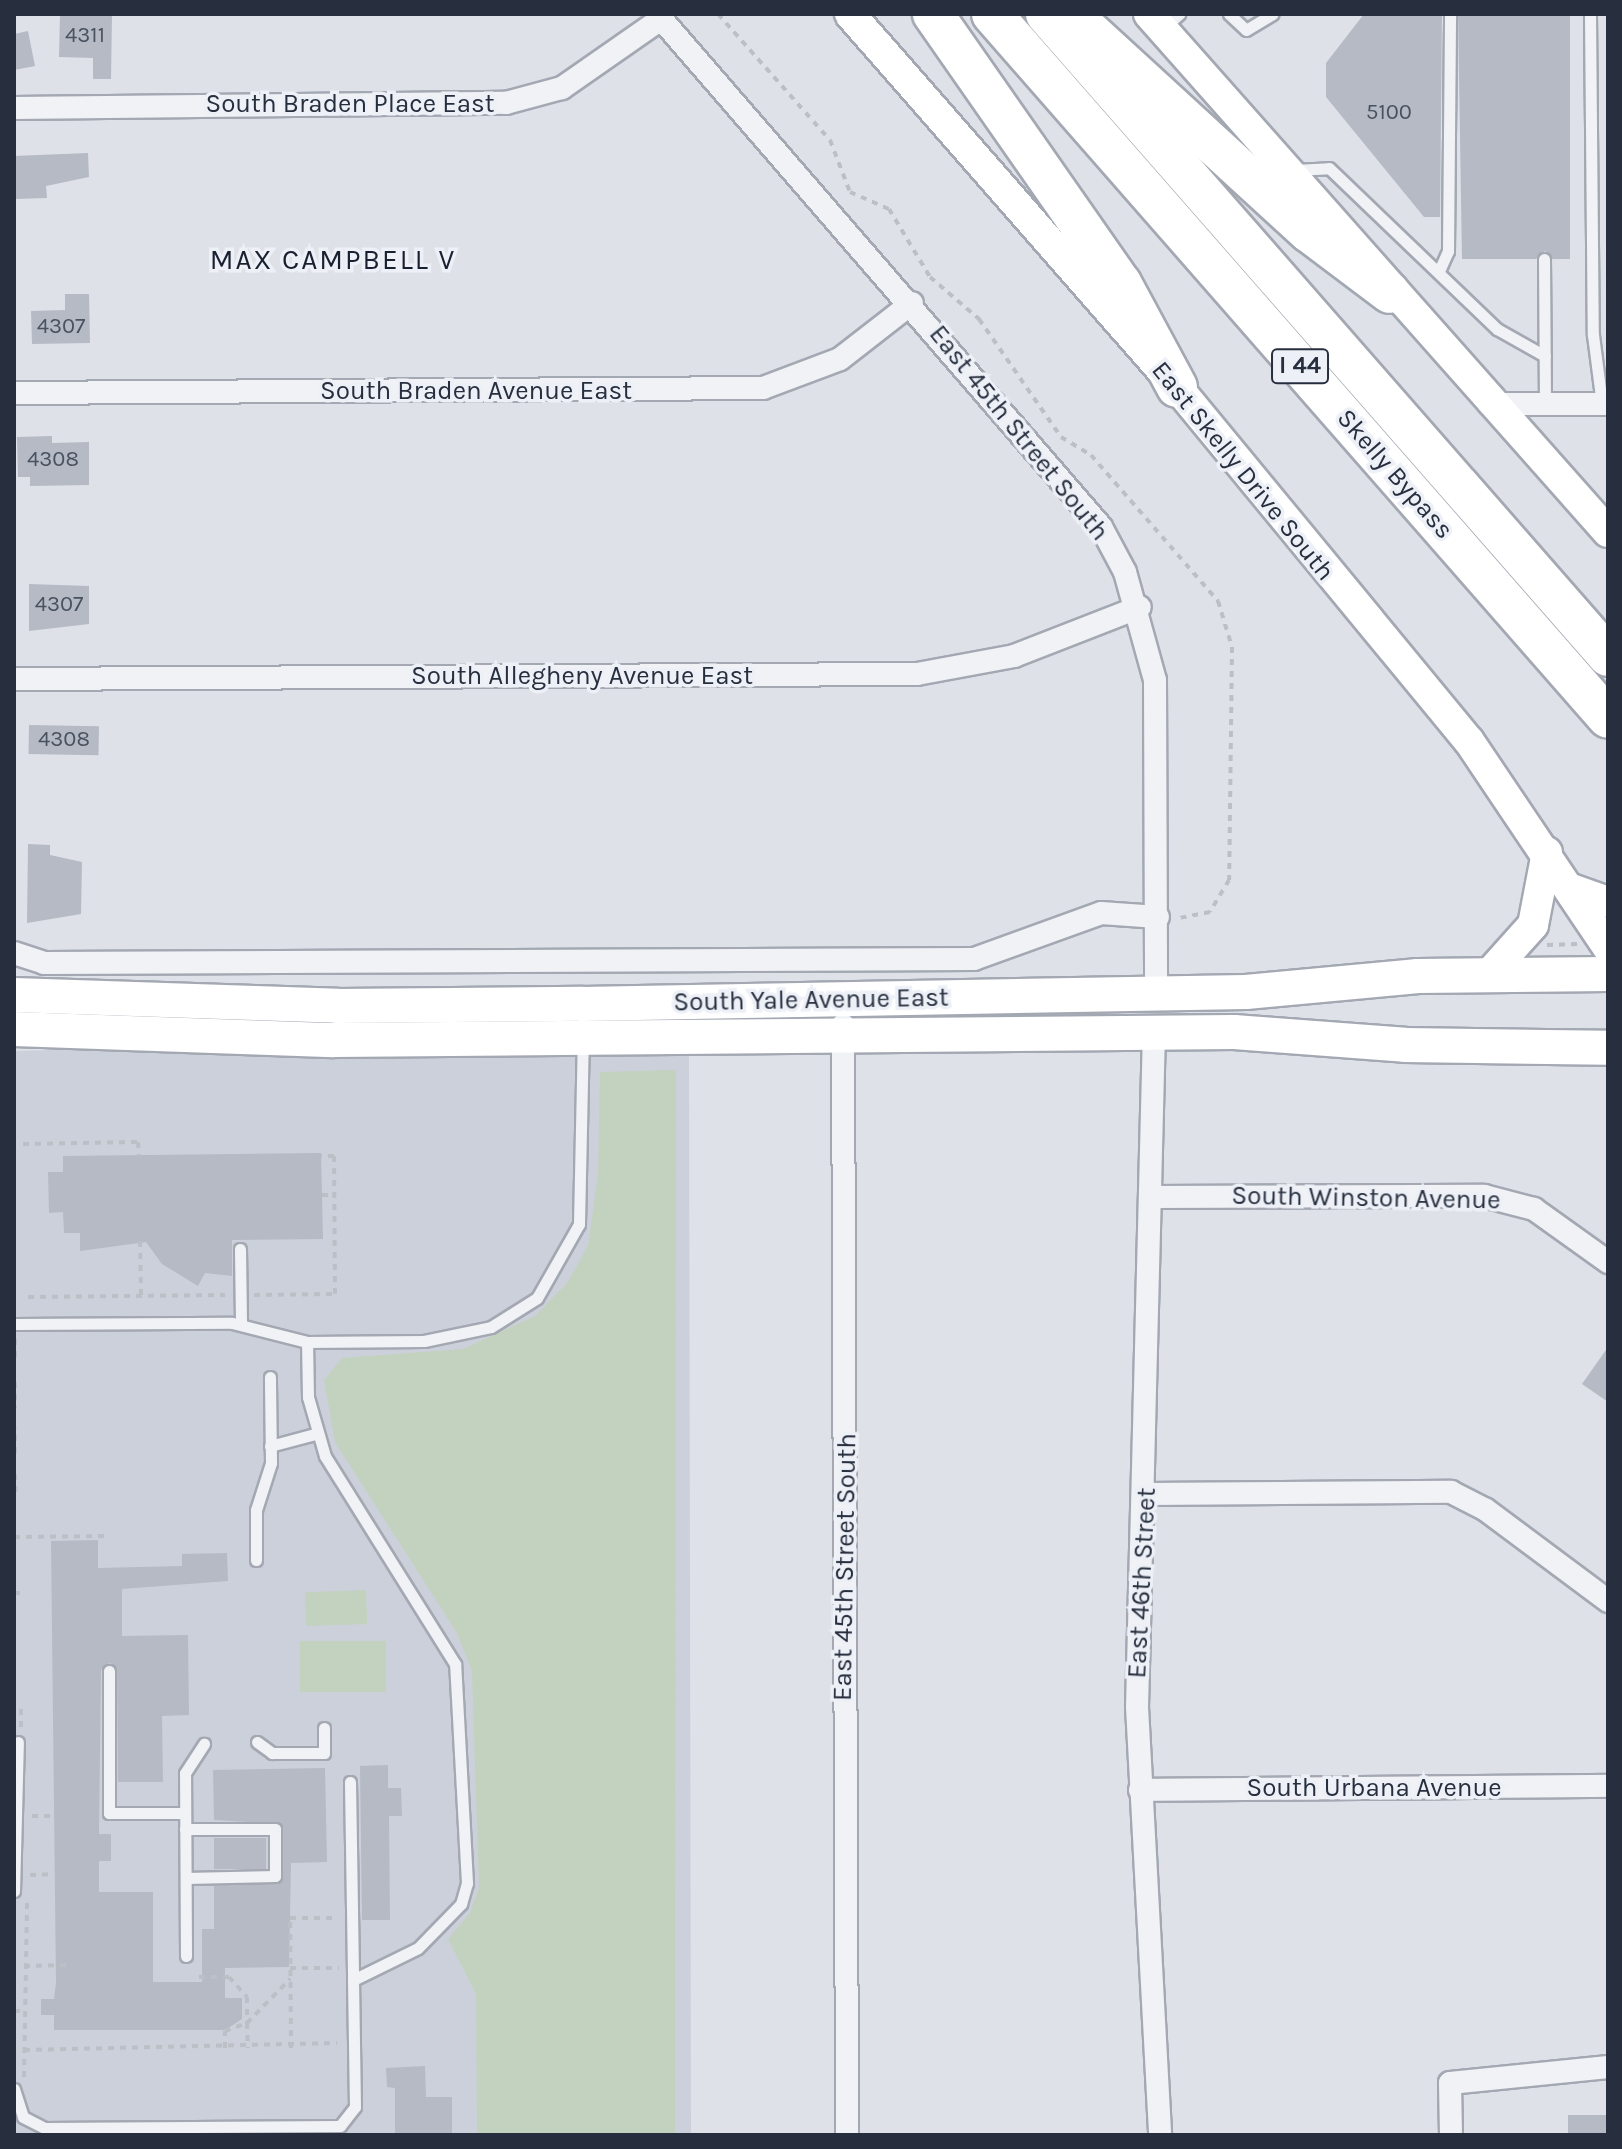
<!DOCTYPE html>
<style>
body{margin:0}
#map{position:relative;width:1622px;height:2149px;overflow:hidden;background:#dee1e8;font-family:Karla,sans-serif}
div>[style]{position:absolute}
[style*='--x']{left:calc(var(--x)*1px);top:calc(var(--y)*1px);width:calc(var(--w)*1px);rotate:calc(var(--a)*1deg)}
.built>*{inset:0;background:#ccd0da}
.green>*{inset:0;background:#c3d2bf;transform-origin:0 0}
.building>*{inset:0;background:#b5bac5;transform-origin:0 0}
.path>*{height:4px;margin-top:-2px;transform-origin:0;background:repeating-linear-gradient(90deg,#bcbfc6 0 6px,transparent 0 12px)}
.roads{filter:drop-shadow(2px 0 #a3a8b2) drop-shadow(-2px 0 #a3a8b2) drop-shadow(0 2px #a3a8b2) drop-shadow(0 -2px #a3a8b2)}
.service>*{height:11px;margin:-5.5px;padding:0 5.5px;transform-origin:5.5px;border-radius:5.5px;background:#f1f2f6}
.minor>*{height:22px;margin:-11px;padding:0 11px;transform-origin:11px;border-radius:11px;background:#f1f2f6}
.secondary>*{height:30px;margin:-15px;padding:0 15px;transform-origin:15px;border-radius:15px;background:#fff}
.primary>*{height:34px;margin:-17px;padding:0 17px;transform-origin:17px;border-radius:17px;background:#fff}
.motorway>*{height:40px;margin:-20px;padding:0 20px;transform-origin:20px;border-radius:20px;background:#fff}
span{translate:-50% -50%;white-space:nowrap;text-align:center;line-height:1.15;-webkit-text-stroke:7px #edf0f6;paint-order:stroke}
.number-label{font-size:22px;color:#4a5260}
.number-label span{-webkit-text-stroke-width:0}
.shield-label span{padding:2px 6px;background:#edf0f6;border:2px solid;border-radius:6px;-webkit-text-stroke-width:0}
.shield-label{font-size:24px;color:#272f3f;font-weight:700}
.street-label{font-size:26px;color:#272f3f}
.neighbourhood-label{font-size:28px;color:#192030;letter-spacing:2px}
.frame{position:absolute;inset:0;border:16px solid #272f3f;pointer-events:none}
</style>
<div id="map">
<div class="built">
<i style="clip-path:polygon(162px 1047px,335px 1057px,689px 1055px,691px 2135px,14px 2135px,14px 1051px)"></i>
</div>
<div class="green">
<i style="clip-path:polygon(676px 1070px,675px 2135px,477px 2135px,476px 1994px,448px 1939px,470px 1913px,479px 1887px,472px 1671px,457px 1633px,335px 1442px,324px 1380px,342px 1358px,463px 1349px,535px 1316px,567px 1283px,588px 1246px,598px 1175px,600px 1072px)"></i>
<i style="left:366px;top:1590px;width:34px;height:61px;rotate:88deg"></i>
<i style="left:386px;top:1641px;width:51px;height:86px;rotate:90deg"></i>
</div>
<div class="building">
<i style="clip-path:polygon(60px 14px,112px 15px,111px 79px,93px 79px,93px 58px,59px 57px)"></i>
<i style="clip-path:polygon(1364px 14px,1442px 14px,1440px 217px,1424px 217px,1326px 97px,1326px 63px)"></i>
<i style="clip-path:polygon(1458px 14px,1570px 14px,1570px 259px,1552px 259px,1545px 251px,1536px 259px,1462px 259px)"></i>
<i style="clip-path:polygon(28px 31px,35px 66px,14px 70px,14px 34px)"></i>
<i style="clip-path:polygon(88px 153px,89px 177px,46px 186px,47px 198px,16px 199px,14px 156px)"></i>
<i style="clip-path:polygon(65px 294px,89px 294px,90px 343px,32px 344px,31px 311px,65px 310px)"></i>
<i style="clip-path:polygon(52px 436px,52px 443px,89px 442px,89px 485px,30px 486px,30px 477px,18px 477px,17px 437px)"></i>
<i style="clip-path:polygon(29px 584px,89px 586px,89px 624px,29px 631px)"></i>
<i style="left:29px;top:725px;width:70px;height:29px;rotate:1deg"></i>
<i style="clip-path:polygon(28px 844px,50px 845px,50px 855px,82px 862px,81px 914px,27px 923px)"></i>
<i style="clip-path:polygon(321px 1153px,323px 1239px,232px 1240px,232px 1276px,205px 1273px,198px 1286px,162px 1264px,146px 1242px,80px 1251px,80px 1233px,64px 1233px,63px 1212px,49px 1213px,48px 1172px,63px 1172px,63px 1156px)"></i>
<i style="clip-path:polygon(1608px 1347px,1608px 1402px,1582px 1384px)"></i>
<i style="clip-path:polygon(98px 1540px,98px 1568px,182px 1566px,182px 1554px,227px 1553px,228px 1581px,122px 1589px,122px 1636px,188px 1635px,189px 1715px,162px 1716px,163px 1782px,118px 1782px,117px 1670px,110px 1663px,101px 1670px,99px 1834px,111px 1834px,111px 1861px,99px 1861px,99px 1892px,153px 1892px,153px 1982px,202px 1982px,202px 1929px,214px 1929px,214px 1886px,283px 1879px,282px 1824px,214px 1820px,213px 1770px,325px 1768px,327px 1862px,291px 1863px,289px 1967px,225px 1968px,225px 1998px,242px 1998px,242px 2019px,225px 2030px,54px 2030px,54px 2015px,41px 2015px,41px 1999px,54px 1999px,56px 1983px,51px 1541px)"></i>
<i style="clip-path:polygon(388px 1765px,388px 1788px,401px 1788px,402px 1816px,389px 1816px,390px 1920px,362px 1920px,360px 1766px)"></i>
<i style="left:214px;top:1838px;width:52px;height:31px"></i>
<i style="clip-path:polygon(425px 2066px,426px 2097px,452px 2097px,452px 2135px,395px 2135px,395px 2088px,387px 2087px,386px 2068px)"></i>
<i style="left:1608px;top:2115px;width:20px;height:40px;rotate:90deg"></i>
</div>
<div class="path">
<i style="--x:718;--y:14;--w:169;--a:48.4"></i>
<i style="--x:830;--y:140;--w:56;--a:69"></i>
<i style="--x:850;--y:192;--w:43;--a:23.6"></i>
<i style="--x:889;--y:209;--w:79;--a:58.9"></i>
<i style="--x:930;--y:277;--w:65;--a:40.6"></i>
<i style="--x:979;--y:319;--w:144;--a:55.2"></i>
<i style="--x:1061;--y:437;--w:35;--a:31"></i>
<i style="--x:1091;--y:455;--w:194;--a:49"></i>
<i style="--x:1218;--y:601;--w:48;--a:73.1"></i>
<i style="--x:1232;--y:647;--w:233;--a:90.7"></i>
<i style="--x:1229;--y:880;--w:37;--a:121"></i>
<i style="--x:1210;--y:912;--w:32;--a:169"></i>
<i style="--x:1547;--y:945;--w:31;--a:-2"></i>
<i style="--x:23;--y:1144;--w:115;--a:-1"></i>
<i style="--x:138;--y:1142;--w:13;--a:86"></i>
<i style="--x:322;--y:1195;--w:12;--a:0"></i>
<i style="--x:140;--y:1241;--w:54;--a:88.9"></i>
<i style="--x:254;--y:1295;--w:81;--a:-0.7"></i>
<i style="--x:335;--y:1294;--w:138;--a:-90.4"></i>
<i style="--x:334;--y:1156;--w:13;--a:180"></i>
<i style="--x:28;--y:1297;--w:197;--a:-0.6"></i>
<i style="--x:15;--y:1339;--w:21;--a:90"></i>
<i style="--x:15;--y:1382;--w:26;--a:90"></i>
<i style="--x:15;--y:1453;--w:25;--a:-90"></i>
<i style="--x:15;--y:1474;--w:24;--a:88"></i>
<i style="--x:14;--y:1537;--w:94;--a:-0.6"></i>
<i style="--x:14;--y:1593;--w:7;--a:0"></i>
<i style="--x:21;--y:1709;--w:21;--a:90"></i>
<i style="--x:32;--y:1816;--w:21;--a:0"></i>
<i style="--x:30;--y:1875;--w:23;--a:-2"></i>
<i style="--x:24;--y:1966;--w:47;--a:-1.2"></i>
<i style="--x:290;--y:1968;--w:49;--a:0"></i>
<i style="--x:199;--y:1977;--w:30;--a:0"></i>
<i style="--x:229;--y:1977;--w:27;--a:48"></i>
<i style="--x:247;--y:1997;--w:26;--a:90"></i>
<i style="--x:14;--y:2011;--w:10;--a:0"></i>
<i style="--x:247;--y:2023;--w:62;--a:-45.7"></i>
<i style="--x:225;--y:2048;--w:17;--a:-90"></i>
<i style="--x:225;--y:2031;--w:23;--a:-20"></i>
<i style="--x:247;--y:2023;--w:25;--a:88"></i>
<i style="--x:291;--y:2048;--w:130;--a:-90.4"></i>
<i style="--x:290;--y:1918;--w:48;--a:0"></i>
<i style="--x:24;--y:2050;--w:313;--a:-1.3"></i>
<i style="--x:24;--y:2077;--w:179;--a:-89"></i>
</div>
<div class="roads">
<div class="service">
<i style="--x:1229;--y:14;--w:23;--a:43"></i>
<i style="--x:1246;--y:30;--w:31;--a:-31"></i>
<i style="--x:1590;--y:14;--w:321;--a:89.5"></i>
<i style="--x:1593;--y:335;--w:70;--a:82.6"></i>
<i style="--x:1162;--y:29;--w:23;--a:-41"></i>
<i style="--x:1294;--y:170;--w:35;--a:-3"></i>
<i style="--x:1329;--y:168;--w:233;--a:43.8"></i>
<i style="--x:1497;--y:329;--w:55;--a:29.4"></i>
<i style="--x:1544;--y:259;--w:145;--a:89.6"></i>
<i style="--x:1439;--y:271;--w:22;--a:-66"></i>
<i style="--x:1448;--y:251;--w:237;--a:-89.5"></i>
<i style="--x:240;--y:1249;--w:75;--a:89.2"></i>
<i style="--x:14;--y:1324;--w:218;--a:-0.3"></i>
<i style="--x:232;--y:1323;--w:77;--a:14.2"></i>
<i style="--x:307;--y:1342;--w:117;--a:-0.5"></i>
<i style="--x:424;--y:1341;--w:68;--a:-11.8"></i>
<i style="--x:491;--y:1327;--w:54;--a:-32.2"></i>
<i style="--x:537;--y:1298;--w:85;--a:-60.4"></i>
<i style="--x:579;--y:1224;--w:184;--a:-88.8"></i>
<i style="--x:270;--y:1446;--w:47;--a:-14.9"></i>
<i style="--x:256;--y:1560;--w:50;--a:-90"></i>
<i style="--x:256;--y:1510;--w:49;--a:-72.3"></i>
<i style="--x:271;--y:1463;--w:86;--a:-90.7"></i>
<i style="--x:109;--y:1671;--w:142;--a:90"></i>
<i style="--x:109;--y:1813;--w:76;--a:0"></i>
<i style="--x:257;--y:1742;--w:19;--a:36"></i>
<i style="--x:272;--y:1753;--w:52;--a:0"></i>
<i style="--x:324;--y:1753;--w:25;--a:-90"></i>
<i style="--x:350;--y:1782;--w:198;--a:89.1"></i>
<i style="--x:185;--y:1829;--w:90;--a:0"></i>
<i style="--x:275;--y:1829;--w:47;--a:90"></i>
<i style="--x:275;--y:1876;--w:89;--a:178.7"></i>
<i style="--x:14;--y:1891;--w:149;--a:-88.5"></i>
<i style="--x:186;--y:1956;--w:183;--a:-90.3"></i>
<i style="--x:185;--y:1773;--w:35;--a:-57"></i>
<i style="--x:14;--y:2089;--w:29;--a:72"></i>
<i style="--x:23;--y:2117;--w:25;--a:27"></i>
<i style="--x:45;--y:2128;--w:295;--a:-0.4"></i>
<i style="--x:340;--y:2126;--w:24;--a:-52"></i>
<i style="--x:355;--y:2107;--w:127;--a:-90.9"></i>
<i style="--x:353;--y:1980;--w:72;--a:-26.2"></i>
<i style="--x:418;--y:1948;--w:62;--a:-45.7"></i>
<i style="--x:461;--y:1904;--w:22;--a:-74"></i>
<i style="--x:467;--y:1883;--w:219;--a:-93.1"></i>
<i style="--x:455;--y:1664;--w:245;--a:-122"></i>
<i style="--x:325;--y:1456;--w:61;--a:-106.1"></i>
<i style="--x:308;--y:1397;--w:55;--a:-91"></i>
</div>
<div class="minor">
<i style="--x:657;--y:14;--w:678;--a:49.12"></i>
<i style="--x:1101;--y:527;--w:51;--a:61.9"></i>
<i style="--x:1125;--y:572;--w:112;--a:74.5"></i>
<i style="--x:1155;--y:680;--w:314;--a:89.8"></i>
<i style="--x:14;--y:108;--w:492;--a:-0.6"></i>
<i style="--x:506;--y:103;--w:58;--a:-15"></i>
<i style="--x:562;--y:88;--w:121;--a:-34.9"></i>
<i style="--x:14;--y:393;--w:749;--a:-0.38"></i>
<i style="--x:763;--y:388;--w:82;--a:-20.6"></i>
<i style="--x:840;--y:359;--w:91;--a:-37.9"></i>
<i style="--x:1489;--y:404;--w:119;--a:0"></i>
<i style="--x:14;--y:679;--w:903;--a:-0.32"></i>
<i style="--x:917;--y:674;--w:99;--a:-10.5"></i>
<i style="--x:1014;--y:656;--w:135;--a:-21.3"></i>
<i style="--x:14;--y:953;--w:32;--a:18"></i>
<i style="--x:44;--y:963;--w:930;--a:-0.25"></i>
<i style="--x:974;--y:959;--w:135;--a:-19.9"></i>
<i style="--x:1101;--y:913;--w:57;--a:4"></i>
<i style="--x:843;--y:1025;--w:1110;--a:89.79"></i>
<i style="--x:1154;--y:1031;--w:676;--a:91.44"></i>
<i style="--x:1137;--y:1707;--w:429;--a:86.9"></i>
<i style="--x:1154;--y:1197;--w:330;--a:-0.2"></i>
<i style="--x:1484;--y:1196;--w:52;--a:14.6"></i>
<i style="--x:1534;--y:1209;--w:91;--a:35.6"></i>
<i style="--x:1146;--y:1494;--w:305;--a:-0.4"></i>
<i style="--x:1451;--y:1492;--w:39;--a:27"></i>
<i style="--x:1486;--y:1510;--w:152;--a:36.7"></i>
<i style="--x:1140;--y:1790;--w:468;--a:-0.5"></i>
<i style="--x:1451;--y:2135;--w:52;--a:-91.1"></i>
<i style="--x:1450;--y:2083;--w:159;--a:-5.8"></i>
</div>
<div class="secondary">
<i style="--x:850;--y:14;--w:496;--a:48.8"></i>
<i style="--x:1177;--y:387;--w:459;--a:50.5"></i>
<i style="--x:1469;--y:741;--w:249;--a:56.1"></i>
<i style="--x:1149;--y:14;--w:692;--a:48.46"></i>
<i style="--x:1569;--y:888;--w:41;--a:19.7"></i>
<i style="--x:1489;--y:974;--w:66;--a:-48.1"></i>
<i style="--x:1533;--y:925;--w:74;--a:-79.1"></i>
</div>
<div class="primary">
<i style="--x:14;--y:995;--w:324;--a:1.9"></i>
<i style="--x:338;--y:1006;--w:244;--a:-0.5"></i>
<i style="--x:582;--y:1004;--w:664;--a:-1.04"></i>
<i style="--x:1246;--y:992;--w:173;--a:-5.3"></i>
<i style="--x:1418;--y:976;--w:190;--a:-0.6"></i>
<i style="--x:14;--y:1029;--w:320;--a:2"></i>
<i style="--x:334;--y:1040;--w:900;--a:-0.51"></i>
<i style="--x:1234;--y:1032;--w:171;--a:4.3"></i>
<i style="--x:1405;--y:1045;--w:203;--a:0.8"></i>
</div>
<div class="motorway">
<i style="--x:933;--y:14;--w:328;--a:55.1"></i>
<i style="--x:1121;--y:283;--w:118;--a:61.7"></i>
<i style="--x:992;--y:14;--w:935;--a:48.81"></i>
<i style="--x:1046;--y:14;--w:853;--a:48.8"></i>
<i style="--x:1086;--y:28;--w:302;--a:42.5"></i>
<i style="--x:1309;--y:232;--w:101;--a:37"></i>
</div>
</div>
<div class="number-label">
<span style="left:85px;top:36px">4311</span>
<span style="left:1389px;top:113px">5100</span>
<span style="left:61px;top:327px">4307</span>
<span style="left:53px;top:460px">4308</span>
<span style="left:59px;top:605px">4307</span>
<span style="left:64px;top:740px">4308</span>
</div>
<div class="shield-label">
<span style="left:1300px;top:366px">I 44</span>
</div>
<div class="street-label">
<span style="left:350px;top:104px">South Braden Place East</span>
<span style="left:476px;top:391px">South Braden Avenue East</span>
<span style="left:1019px;top:433px;rotate:51deg">East 45th Street South</span>
<span style="left:1243px;top:471px;rotate:51deg">East Skelly Drive South</span>
<span style="left:1395px;top:474px;rotate:49deg">Skelly Bypass</span>
<span style="left:582px;top:676px">South Allegheny Avenue East</span>
<span style="left:811px;top:1000px;rotate:-1deg">South Yale Avenue East</span>
<span style="left:1366px;top:1198px;rotate:1deg">South Winston Avenue</span>
<span style="left:845px;top:1567px;rotate:-89deg">East 45th Street South</span>
<span style="left:1142px;top:1583px;rotate:-87deg">East 46th Street</span>
<span style="left:1374px;top:1788px">South Urbana Avenue</span>
</div>
<div class="neighbourhood-label">
<span style="left:333px;top:260px">MAX CAMPBELL V</span>
</div>
<div class="frame"></div>
</div>
